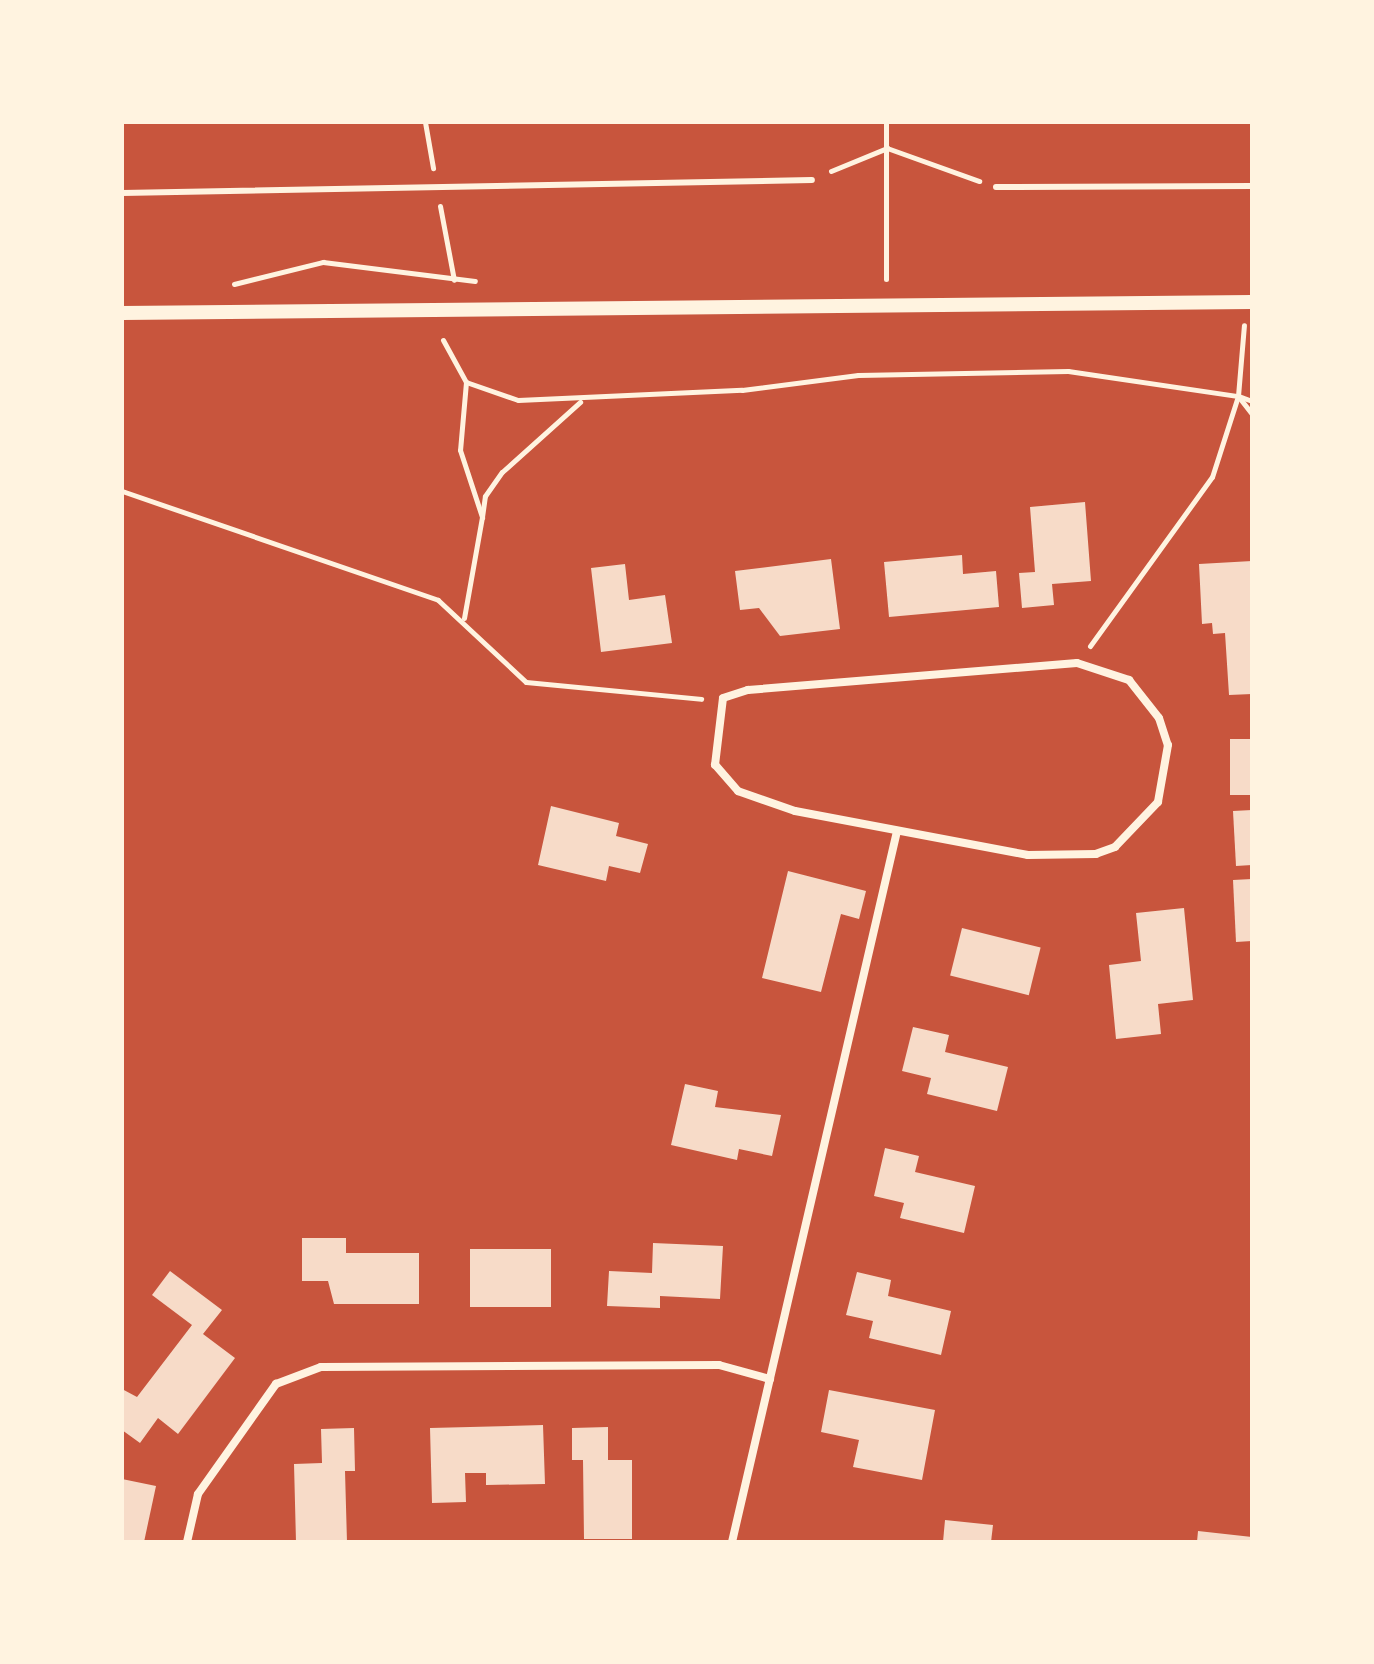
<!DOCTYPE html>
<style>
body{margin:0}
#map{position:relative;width:1374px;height:1664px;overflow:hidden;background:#c8553d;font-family:"PT Sans Narrow",sans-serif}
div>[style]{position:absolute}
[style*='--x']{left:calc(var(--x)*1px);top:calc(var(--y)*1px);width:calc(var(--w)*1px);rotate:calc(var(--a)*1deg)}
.building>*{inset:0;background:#f7dbc8;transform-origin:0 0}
.path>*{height:5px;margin:-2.5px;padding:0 2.5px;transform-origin:2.5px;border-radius:2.5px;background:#fff3e0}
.service>*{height:6px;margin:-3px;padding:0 3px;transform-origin:3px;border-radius:3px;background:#fff3e0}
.minor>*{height:8px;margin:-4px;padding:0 4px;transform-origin:4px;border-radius:4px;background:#fff3e0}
.tertiary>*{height:14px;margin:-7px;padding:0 7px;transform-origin:7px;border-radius:7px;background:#fff3e0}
span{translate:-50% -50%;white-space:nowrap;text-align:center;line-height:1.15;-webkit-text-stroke:8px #fff3e0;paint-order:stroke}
.frame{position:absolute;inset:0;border:124px solid #fff3e0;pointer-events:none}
</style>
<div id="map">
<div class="building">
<i style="clip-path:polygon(1085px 502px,1091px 581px,1052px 584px,1054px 605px,1022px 608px,1019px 573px,1035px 572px,1030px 507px)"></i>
<i style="clip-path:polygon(962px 555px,963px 574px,996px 571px,999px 607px,889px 617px,884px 562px)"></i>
<i style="clip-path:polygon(831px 559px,840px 629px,780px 636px,759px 608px,740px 610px,735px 571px)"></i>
<i style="clip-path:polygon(1252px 561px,1252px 694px,1229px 695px,1225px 633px,1213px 634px,1212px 623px,1202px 624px,1199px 564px)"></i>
<i style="clip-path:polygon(625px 564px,629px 600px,665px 595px,672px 643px,601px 652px,591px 568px)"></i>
<i style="left:1252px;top:739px;width:56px;height:22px;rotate:90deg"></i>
<i style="clip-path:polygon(551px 806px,619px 823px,616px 836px,648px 844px,640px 873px,609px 866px,606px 881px,538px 865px)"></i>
<i style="clip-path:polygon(1252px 810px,1252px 865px,1236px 866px,1233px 811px)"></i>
<i style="clip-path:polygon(788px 871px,866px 891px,859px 919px,841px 914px,821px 992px,762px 978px)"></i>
<i style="clip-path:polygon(1252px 879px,1252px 941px,1236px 942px,1233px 880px)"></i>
<i style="clip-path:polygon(1184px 908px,1193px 1000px,1158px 1004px,1161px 1034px,1116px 1039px,1109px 965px,1141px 961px,1136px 913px)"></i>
<i style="left:962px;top:928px;width:81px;height:49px;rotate:14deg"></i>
<i style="clip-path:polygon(913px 1027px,949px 1035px,945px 1052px,1008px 1067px,997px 1111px,927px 1094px,931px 1078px,902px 1071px)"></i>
<i style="clip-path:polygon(685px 1084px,718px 1091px,715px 1107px,781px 1115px,772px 1156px,739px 1149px,737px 1160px,671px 1145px)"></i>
<i style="clip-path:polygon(885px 1148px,919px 1156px,915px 1172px,975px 1186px,964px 1233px,900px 1218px,904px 1203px,874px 1196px)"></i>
<i style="clip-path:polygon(302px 1238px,346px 1238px,346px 1253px,419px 1253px,419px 1304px,334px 1304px,328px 1281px,302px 1281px)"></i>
<i style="clip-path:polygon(653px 1243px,723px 1246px,720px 1299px,660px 1296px,660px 1308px,607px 1306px,609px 1271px,652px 1273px)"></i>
<i style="left:470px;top:1249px;width:81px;height:58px"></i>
<i style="clip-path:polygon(170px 1271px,222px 1310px,203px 1334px,235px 1358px,178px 1434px,158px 1418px,140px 1443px,122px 1430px,122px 1389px,137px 1397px,192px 1325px,152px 1295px)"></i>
<i style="clip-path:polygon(857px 1272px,891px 1280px,888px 1296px,951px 1311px,941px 1355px,869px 1338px,873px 1321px,846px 1315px)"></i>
<i style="clip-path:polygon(829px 1390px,935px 1410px,922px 1480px,853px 1467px,859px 1440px,821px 1432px)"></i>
<i style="clip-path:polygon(543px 1425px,545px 1484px,486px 1485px,486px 1473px,465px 1473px,466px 1502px,432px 1503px,430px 1428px)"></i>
<i style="clip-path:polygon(608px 1427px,608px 1460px,632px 1460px,632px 1539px,584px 1539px,583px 1460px,572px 1460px,572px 1428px)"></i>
<i style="clip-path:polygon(354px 1428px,355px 1471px,345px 1471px,347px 1542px,296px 1542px,294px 1464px,322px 1463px,321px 1429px)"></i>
<i style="clip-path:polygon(122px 1479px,156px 1486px,144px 1542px,122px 1542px)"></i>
<i style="clip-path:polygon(945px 1520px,993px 1525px,991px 1542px,943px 1542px)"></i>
<i style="clip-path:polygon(1198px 1531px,1252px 1537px,1252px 1542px,1197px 1542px)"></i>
</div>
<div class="path">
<i style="--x:425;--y:122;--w:47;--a:80.1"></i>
<i style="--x:886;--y:122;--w:157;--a:90"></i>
<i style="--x:831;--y:171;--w:61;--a:-22.3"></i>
<i style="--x:887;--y:148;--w:98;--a:19.7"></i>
<i style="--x:440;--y:206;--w:75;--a:79.3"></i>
<i style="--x:234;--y:284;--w:92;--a:-13.9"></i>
<i style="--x:323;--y:262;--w:153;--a:7.1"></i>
<i style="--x:443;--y:340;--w:48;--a:61.3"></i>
<i style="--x:466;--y:382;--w:55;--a:19.1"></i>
<i style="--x:518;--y:400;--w:224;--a:-2.6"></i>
<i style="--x:742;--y:390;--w:117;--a:-7.4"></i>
<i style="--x:858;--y:375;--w:210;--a:-1.1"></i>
<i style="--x:1068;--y:371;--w:172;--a:8.4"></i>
<i style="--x:466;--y:382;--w:68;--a:95"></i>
<i style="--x:460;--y:450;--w:71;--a:71.8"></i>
<i style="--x:482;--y:517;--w:21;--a:-82"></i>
<i style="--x:485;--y:496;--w:29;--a:-55"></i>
<i style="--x:502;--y:472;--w:105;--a:-41.9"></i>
<i style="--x:1252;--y:401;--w:15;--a:-160"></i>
<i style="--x:1238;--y:396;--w:23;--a:52"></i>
<i style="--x:122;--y:491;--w:334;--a:19"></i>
<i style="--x:438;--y:600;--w:120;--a:43"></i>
<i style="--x:526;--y:682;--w:176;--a:5.5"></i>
<i style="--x:464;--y:618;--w:103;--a:-79.9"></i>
<i style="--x:1090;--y:646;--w:208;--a:-54.2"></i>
<i style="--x:1212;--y:477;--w:85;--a:-72.2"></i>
<i style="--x:1238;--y:396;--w:71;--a:-85.2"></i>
</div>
<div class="service">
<i style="--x:996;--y:187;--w:256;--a:-0.2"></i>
<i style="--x:122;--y:193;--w:690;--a:-1.08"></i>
</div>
<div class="minor">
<i style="--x:1077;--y:663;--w:55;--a:18.1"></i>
<i style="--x:1129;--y:680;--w:48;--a:51.7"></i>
<i style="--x:1159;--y:718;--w:28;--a:72"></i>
<i style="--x:1168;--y:745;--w:58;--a:100"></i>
<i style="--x:1158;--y:802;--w:62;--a:133.7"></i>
<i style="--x:1115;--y:847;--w:20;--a:160"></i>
<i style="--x:1096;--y:854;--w:68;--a:179.2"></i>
<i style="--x:1028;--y:855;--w:237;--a:-169.3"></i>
<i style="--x:795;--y:811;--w:60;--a:-160.7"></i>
<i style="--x:738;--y:791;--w:35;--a:-131"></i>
<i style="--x:715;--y:765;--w:67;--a:-83.2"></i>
<i style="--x:723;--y:698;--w:26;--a:-18"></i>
<i style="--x:748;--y:690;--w:330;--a:-4.7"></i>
<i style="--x:187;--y:1542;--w:49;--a:-77.1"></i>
<i style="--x:198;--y:1494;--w:135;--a:-54.7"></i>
<i style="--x:276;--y:1384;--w:48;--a:-20.7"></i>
<i style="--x:321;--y:1367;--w:398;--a:-0.3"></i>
<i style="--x:719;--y:1365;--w:53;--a:15.4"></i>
<i style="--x:732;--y:1542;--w:730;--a:-76.93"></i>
</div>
<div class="tertiary">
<i style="--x:122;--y:313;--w:1130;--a:-0.56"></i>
</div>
<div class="frame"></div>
</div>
